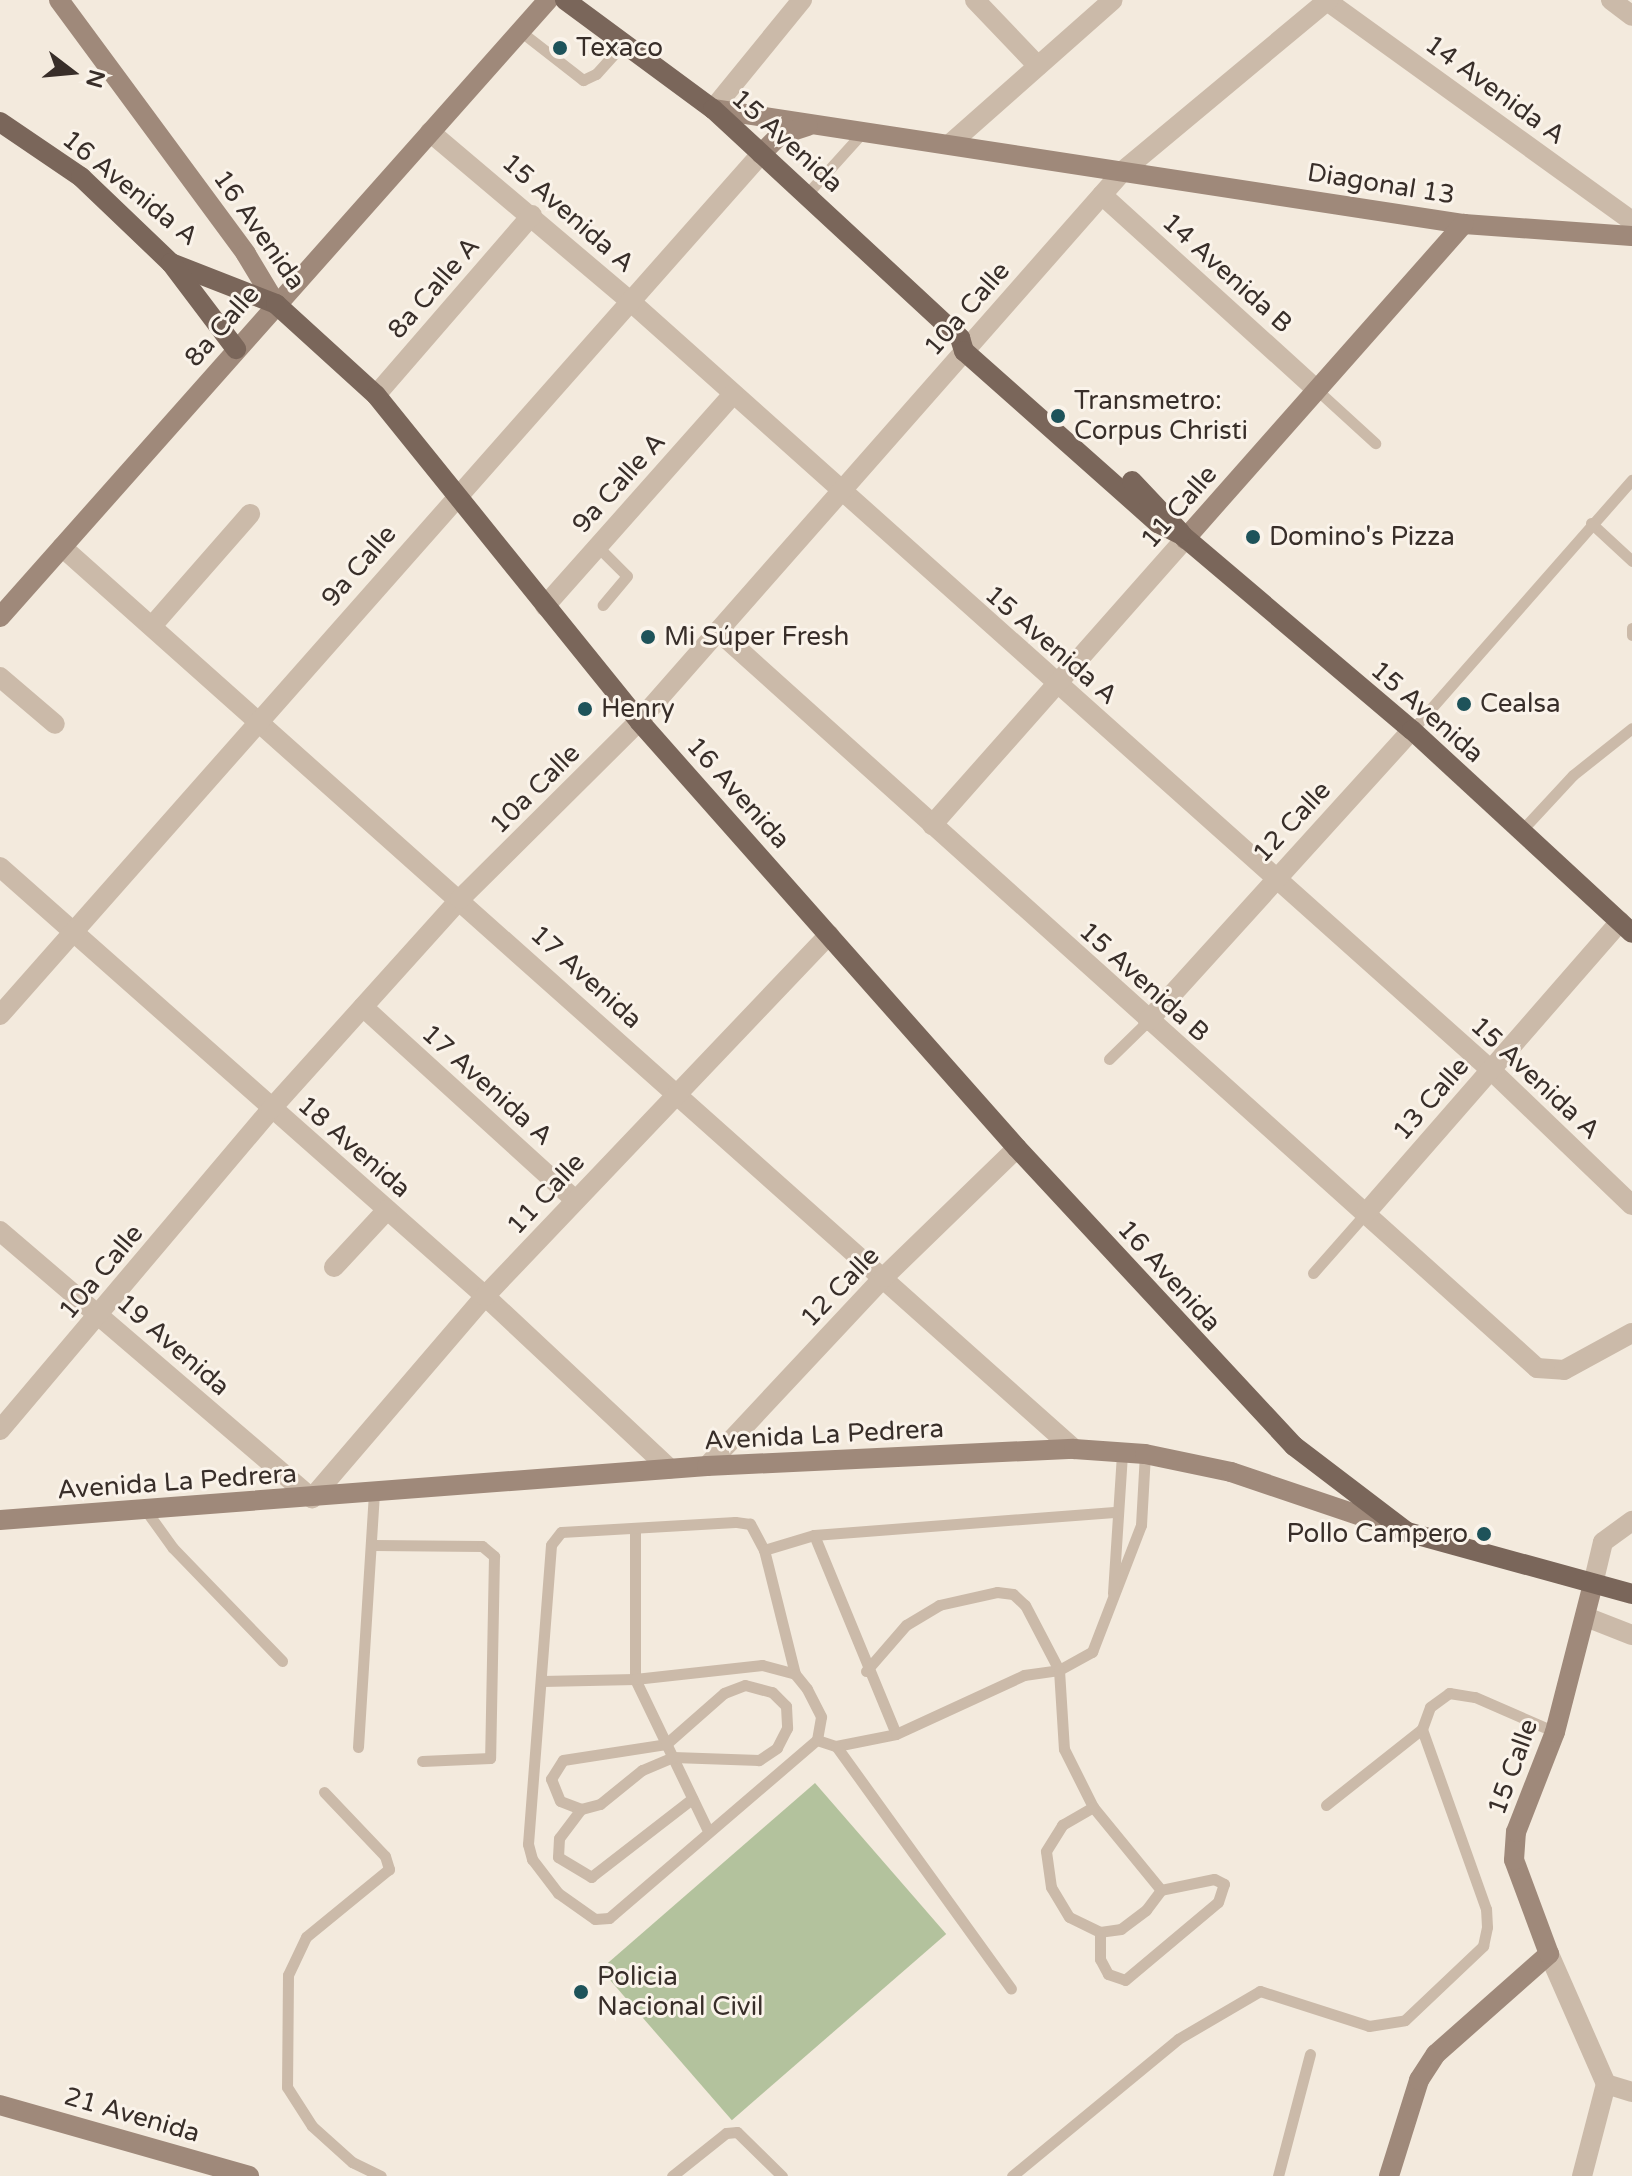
<!DOCTYPE html>
<meta charset="utf-8">
<style>
body{margin:0}
#map{position:relative;width:1632px;height:2176px;overflow:hidden;background:#f3eadd;font-family:"Varela Round",sans-serif}
div>[style]{position:absolute}
[style*='--x']{left:calc(var(--x)*1px);top:calc(var(--y)*1px);width:calc(var(--w)*1px);rotate:calc(var(--a)*1deg)}
.green>*{inset:0;background:#b3c29d;transform-origin:0 0}
.lane>*{height:11px;margin:-5.5px;padding:0 5.5px;transform-origin:5.5px;border-radius:5.5px;background:#cbbaa9}
.street>*{height:20px;margin:-10px;padding:0 10px;transform-origin:10px;border-radius:10px;background:#cbbaa9}
.secondary>*{height:20px;margin:-10px;padding:0 10px;transform-origin:10px;border-radius:10px;background:#9f897a}
.primary>*{height:20px;margin:-10px;padding:0 10px;transform-origin:10px;border-radius:10px;background:#7a665a}
.dots>*{width:22px;height:22px;translate:-50% -50%;box-sizing:border-box;border:4px solid #faf3ea;border-radius:50%}
span{translate:-50% -50%;white-space:nowrap;text-align:center;line-height:1.15;-webkit-text-stroke:6px #faf3ea;paint-order:stroke}
.poi-label{font-size:26px;color:#382e29}
.left{translate:0 -50%;text-align:left}
.right{translate:-100% -50%;text-align:right}
.street-label{font-size:26px;color:#382e29}
.north{position:absolute;left:32px;top:32px;width:80px;height:80px;-webkit-text-stroke:6px #faf3ea;paint-order:stroke;rotate:106deg;font-size:22px;font-weight:700;line-height:32px;text-align:center;color:#382e29}
.north::after{content:'';display:block;margin:auto;width:28px;height:36px;background:#382e29;clip-path:polygon(50% 0,100% 100%,50% 72%,0 100%)}
</style>
<div id="map">
<div class="green">
<i style="left:815px;top:1783px;width:200px;height:284px;rotate:49deg"></i>
</div>
<div class="lane">
<i style="--x:520;--y:31;--w:80;--a:37.9"></i>
<i style="--x:583;--y:80;--w:14;--a:-25"></i>
<i style="--x:596;--y:74;--w:42;--a:-47.9"></i>
<i style="--x:807;--y:194;--w:84;--a:-47.9"></i>
<i style="--x:1317;--y:390;--w:79;--a:42.4"></i>
<i style="--x:1591;--y:523;--w:56;--a:42.8"></i>
<i style="--x:597;--y:546;--w:42;--a:45"></i>
<i style="--x:627;--y:576;--w:38;--a:130"></i>
<i style="--x:1632;--y:628;--w:7;--a:90"></i>
<i style="--x:1412;--y:730;--w:333;--a:-48.7"></i>
<i style="--x:1521;--y:831;--w:76;--a:-47.1"></i>
<i style="--x:1573;--y:775;--w:75;--a:-38.5"></i>
<i style="--x:1109;--y:1059;--w:54;--a:-44.3"></i>
<i style="--x:1313;--y:1273;--w:79;--a:-48.6"></i>
<i style="--x:147;--y:1512;--w:44;--a:54.2"></i>
<i style="--x:173;--y:1548;--w:157;--a:46"></i>
<i style="--x:635;--y:1528;--w:151;--a:90"></i>
<i style="--x:635;--y:1679;--w:169;--a:64.3"></i>
<i style="--x:814;--y:1535;--w:215;--a:67.6"></i>
<i style="--x:374;--y:1545;--w:108;--a:0.5"></i>
<i style="--x:482;--y:1546;--w:16;--a:40"></i>
<i style="--x:494;--y:1556;--w:202;--a:91.1"></i>
<i style="--x:490;--y:1758;--w:68;--a:177.5"></i>
<i style="--x:764;--y:1550;--w:30;--a:-118"></i>
<i style="--x:750;--y:1524;--w:15;--a:-172"></i>
<i style="--x:735;--y:1522;--w:174;--a:176.7"></i>
<i style="--x:561;--y:1532;--w:16;--a:128"></i>
<i style="--x:551;--y:1545;--w:300;--a:94.4"></i>
<i style="--x:528;--y:1844;--w:16;--a:75"></i>
<i style="--x:532;--y:1859;--w:43;--a:52.6"></i>
<i style="--x:558;--y:1893;--w:45;--a:35.1"></i>
<i style="--x:595;--y:1919;--w:14;--a:-4"></i>
<i style="--x:609;--y:1918;--w:274;--a:-40.6"></i>
<i style="--x:817;--y:1740;--w:20;--a:18"></i>
<i style="--x:836;--y:1746;--w:61;--a:-11.3"></i>
<i style="--x:896;--y:1734;--w:141;--a:-24.7"></i>
<i style="--x:1024;--y:1675;--w:35;--a:-8"></i>
<i style="--x:1059;--y:1670;--w:38;--a:-29"></i>
<i style="--x:1092;--y:1652;--w:136;--a:-68.9"></i>
<i style="--x:1141;--y:1525;--w:71;--a:-86.8"></i>
<i style="--x:1113;--y:1593;--w:140;--a:-86.3"></i>
<i style="--x:866;--y:1671;--w:61;--a:-49"></i>
<i style="--x:906;--y:1625;--w:39;--a:-31"></i>
<i style="--x:939;--y:1605;--w:59;--a:-12.6"></i>
<i style="--x:997;--y:1592;--w:16;--a:7"></i>
<i style="--x:1013;--y:1594;--w:16;--a:43"></i>
<i style="--x:1025;--y:1605;--w:73;--a:62.4"></i>
<i style="--x:1059;--y:1670;--w:79;--a:86.4"></i>
<i style="--x:1064;--y:1749;--w:65;--a:63.4"></i>
<i style="--x:1093;--y:1807;--w:107;--a:50.7"></i>
<i style="--x:1161;--y:1890;--w:25;--a:127"></i>
<i style="--x:1146;--y:1910;--w:31;--a:143"></i>
<i style="--x:1121;--y:1929;--w:21;--a:172"></i>
<i style="--x:1100;--y:1932;--w:34;--a:-154"></i>
<i style="--x:1069;--y:1917;--w:35;--a:-121"></i>
<i style="--x:1051;--y:1887;--w:36;--a:-98"></i>
<i style="--x:1046;--y:1851;--w:31;--a:-58"></i>
<i style="--x:1062;--y:1825;--w:36;--a:-30"></i>
<i style="--x:795;--y:1674;--w:128;--a:-104"></i>
<i style="--x:764;--y:1550;--w:52;--a:-16.7"></i>
<i style="--x:814;--y:1535;--w:301;--a:-4.4"></i>
<i style="--x:542;--y:1681;--w:93;--a:-1.2"></i>
<i style="--x:635;--y:1679;--w:128;--a:-6.3"></i>
<i style="--x:762;--y:1665;--w:34;--a:15"></i>
<i style="--x:795;--y:1674;--w:19;--a:51"></i>
<i style="--x:807;--y:1689;--w:31;--a:63"></i>
<i style="--x:821;--y:1717;--w:23;--a:100"></i>
<i style="--x:745;--y:1685;--w:28;--a:15"></i>
<i style="--x:772;--y:1692;--w:20;--a:45"></i>
<i style="--x:786;--y:1706;--w:22;--a:87"></i>
<i style="--x:787;--y:1728;--w:22;--a:117"></i>
<i style="--x:777;--y:1748;--w:22;--a:146"></i>
<i style="--x:759;--y:1760;--w:86;--a:-178"></i>
<i style="--x:673;--y:1757;--w:34;--a:157"></i>
<i style="--x:642;--y:1770;--w:54;--a:141"></i>
<i style="--x:600;--y:1804;--w:20;--a:165"></i>
<i style="--x:581;--y:1809;--w:22;--a:-159"></i>
<i style="--x:560;--y:1801;--w:24;--a:-112"></i>
<i style="--x:551;--y:1779;--w:22;--a:-58"></i>
<i style="--x:563;--y:1760;--w:104;--a:-8.8"></i>
<i style="--x:666;--y:1744;--w:77;--a:-41.3"></i>
<i style="--x:724;--y:1693;--w:22;--a:-21"></i>
<i style="--x:836;--y:1746;--w:299;--a:54.2"></i>
<i style="--x:358;--y:1747;--w:255;--a:-86.4"></i>
<i style="--x:324;--y:1792;--w:88;--a:46.4"></i>
<i style="--x:385;--y:1856;--w:14;--a:73"></i>
<i style="--x:389;--y:1869;--w:107;--a:140.7"></i>
<i style="--x:306;--y:1937;--w:42;--a:115.3"></i>
<i style="--x:288;--y:1975;--w:112;--a:90.5"></i>
<i style="--x:287;--y:2087;--w:46;--a:57.3"></i>
<i style="--x:312;--y:2126;--w:54;--a:42"></i>
<i style="--x:352;--y:2162;--w:32;--a:26"></i>
<i style="--x:1326;--y:1805;--w:122;--a:-38.4"></i>
<i style="--x:581;--y:1809;--w:36;--a:127"></i>
<i style="--x:559;--y:1838;--w:19;--a:93"></i>
<i style="--x:558;--y:1857;--w:39;--a:31"></i>
<i style="--x:591;--y:1877;--w:128;--a:-37.7"></i>
<i style="--x:1100;--y:1932;--w:27;--a:90"></i>
<i style="--x:1100;--y:1959;--w:17;--a:62"></i>
<i style="--x:1108;--y:1974;--w:18;--a:19"></i>
<i style="--x:1125;--y:1980;--w:121;--a:-40"></i>
<i style="--x:1218;--y:1902;--w:19;--a:-72"></i>
<i style="--x:1224;--y:1884;--w:11;--a:-153"></i>
<i style="--x:1214;--y:1879;--w:54;--a:168.3"></i>
<i style="--x:672;--y:2176;--w:69;--a:-38.5"></i>
<i style="--x:726;--y:2133;--w:11;--a:-5"></i>
<i style="--x:737;--y:2132;--w:63;--a:44.4"></i>
<i style="--x:1012;--y:2176;--w:215;--a:-39.5"></i>
<i style="--x:1178;--y:2039;--w:95;--a:-30.3"></i>
<i style="--x:1260;--y:1991;--w:114;--a:17.8"></i>
<i style="--x:1369;--y:2026;--w:36;--a:-9"></i>
<i style="--x:1405;--y:2020;--w:108;--a:-43.5"></i>
<i style="--x:1483;--y:1946;--w:19;--a:-78"></i>
<i style="--x:1487;--y:1927;--w:18;--a:-93"></i>
<i style="--x:1486;--y:1909;--w:191;--a:-109.6"></i>
<i style="--x:1422;--y:1729;--w:23;--a:-70"></i>
<i style="--x:1430;--y:1707;--w:24;--a:-36"></i>
<i style="--x:1449;--y:1693;--w:26;--a:9"></i>
<i style="--x:1475;--y:1697;--w:87;--a:23.6"></i>
<i style="--x:1278;--y:2176;--w:126;--a:-75.3"></i>
</div>
<div class="street">
<i style="--x:975;--y:0;--w:91;--a:46.3"></i>
<i style="--x:1611;--y:0;--w:26;--a:37"></i>
<i style="--x:1327;--y:1;--w:376;--a:35.8"></i>
<i style="--x:713;--y:109;--w:141;--a:-50.8"></i>
<i style="--x:430;--y:132;--w:262;--a:40.2"></i>
<i style="--x:630;--y:301;--w:1154;--a:41.77"></i>
<i style="--x:1491;--y:1070;--w:195;--a:43.8"></i>
<i style="--x:950;--y:144;--w:217;--a:-41.5"></i>
<i style="--x:1102;--y:195;--w:290;--a:42.2"></i>
<i style="--x:376;--y:395;--w:238;--a:-49.1"></i>
<i style="--x:62;--y:547;--w:1356;--a:41.71"></i>
<i style="--x:545;--y:606;--w:283;--a:-48.4"></i>
<i style="--x:152;--y:626;--w:149;--a:-48.8"></i>
<i style="--x:718;--y:631;--w:1102;--a:41.98"></i>
<i style="--x:1537;--y:1368;--w:27;--a:4"></i>
<i style="--x:1564;--y:1370;--w:77;--a:-28.6"></i>
<i style="--x:0;--y:677;--w:72;--a:40.5"></i>
<i style="--x:932;--y:825;--w:382;--a:-48.5"></i>
<i style="--x:0;--y:867;--w:648;--a:41.49"></i>
<i style="--x:485;--y:1296;--w:253;--a:43.1"></i>
<i style="--x:363;--y:1007;--w:287;--a:42.3"></i>
<i style="--x:0;--y:1015;--w:1149;--a:-48.53"></i>
<i style="--x:1148;--y:1021;--w:393;--a:-47.8"></i>
<i style="--x:1365;--y:1214;--w:388;--a:-48.9"></i>
<i style="--x:0;--y:1231;--w:411;--a:40.6"></i>
<i style="--x:312;--y:1498;--w:266;--a:-49.4"></i>
<i style="--x:485;--y:1296;--w:499;--a:-46.4"></i>
<i style="--x:334;--y:1267;--w:78;--a:-47.1"></i>
<i style="--x:0;--y:1430;--w:420;--a:-49.8"></i>
<i style="--x:271;--y:1109;--w:283;--a:-48"></i>
<i style="--x:460;--y:899;--w:252;--a:-44.8"></i>
<i style="--x:639;--y:721;--w:734;--a:-48.65"></i>
<i style="--x:1124;--y:170;--w:266;--a:-39.8"></i>
<i style="--x:707;--y:1466;--w:259;--a:-46.9"></i>
<i style="--x:884;--y:1277;--w:185;--a:-44.1"></i>
<i style="--x:1593;--y:1584;--w:43;--a:-76.6"></i>
<i style="--x:1603;--y:1542;--w:36;--a:-36"></i>
<i style="--x:1586;--y:1617;--w:49;--a:21.4"></i>
<i style="--x:1549;--y:1954;--w:142;--a:66.3"></i>
<i style="--x:1606;--y:2084;--w:95;--a:104.6"></i>
<i style="--x:1606;--y:2084;--w:27;--a:17"></i>
</div>
<div class="secondary">
<i style="--x:59;--y:0;--w:315;--a:53.6"></i>
<i style="--x:246;--y:254;--w:58;--a:59"></i>
<i style="--x:713;--y:109;--w:760;--a:8.71"></i>
<i style="--x:1464;--y:224;--w:168;--a:4.1"></i>
<i style="--x:761;--y:154;--w:27;--a:-45"></i>
<i style="--x:780;--y:135;--w:29;--a:-18"></i>
<i style="--x:1185;--y:539;--w:421;--a:-48.5"></i>
<i style="--x:0;--y:617;--w:825;--a:-48.39"></i>
<i style="--x:0;--y:1520;--w:709;--a:-4.37"></i>
<i style="--x:707;--y:1466;--w:367;--a:-2.7"></i>
<i style="--x:1074;--y:1449;--w:71;--a:4"></i>
<i style="--x:1145;--y:1454;--w:88;--a:11.8"></i>
<i style="--x:1231;--y:1472;--w:181;--a:18.7"></i>
<i style="--x:0;--y:2105;--w:259;--a:15.9"></i>
<i style="--x:1389;--y:2176;--w:101;--a:-72.6"></i>
<i style="--x:1419;--y:2080;--w:31;--a:-57"></i>
<i style="--x:1436;--y:2054;--w:151;--a:-41.5"></i>
<i style="--x:1549;--y:1954;--w:100;--a:-110.4"></i>
<i style="--x:1514;--y:1860;--w:28;--a:-86"></i>
<i style="--x:1516;--y:1832;--w:107;--a:-68.7"></i>
<i style="--x:1555;--y:1732;--w:153;--a:-75.6"></i>
</div>
<div class="primary">
<i style="--x:565;--y:0;--w:184;--a:36.4"></i>
<i style="--x:713;--y:109;--w:337;--a:42.8"></i>
<i style="--x:960;--y:338;--w:14;--a:73"></i>
<i style="--x:964;--y:351;--w:259;--a:41.6"></i>
<i style="--x:1158;--y:523;--w:28;--a:27"></i>
<i style="--x:1183;--y:536;--w:300;--a:40.3"></i>
<i style="--x:1412;--y:730;--w:299;--a:42.7"></i>
<i style="--x:0;--y:122;--w:98;--a:34.2"></i>
<i style="--x:81;--y:177;--w:124;--a:43.7"></i>
<i style="--x:171;--y:263;--w:113;--a:21.3"></i>
<i style="--x:276;--y:304;--w:135;--a:42.3"></i>
<i style="--x:376;--y:395;--w:419;--a:51.1"></i>
<i style="--x:639;--y:721;--w:570;--a:48.48"></i>
<i style="--x:1017;--y:1148;--w:407;--a:47.1"></i>
<i style="--x:1294;--y:1446;--w:142;--a:37.3"></i>
<i style="--x:1407;--y:1532;--w:233;--a:15.4"></i>
<i style="--x:171;--y:263;--w:108;--a:52.9"></i>
<i style="--x:1132;--y:481;--w:71;--a:46.7"></i>
</div>
<div class="dots">
<i style="left:560px;top:48px;background:#1e535a"></i>
<i style="left:1058px;top:416px;background:#1e535a"></i>
<i style="left:1253px;top:537px;background:#1e535a"></i>
<i style="left:648px;top:637px;background:#1e535a"></i>
<i style="left:1464px;top:704px;background:#1e535a"></i>
<i style="left:585px;top:709px;background:#1e535a"></i>
<i style="left:1484px;top:1534px;background:#1e535a"></i>
<i style="left:581px;top:1992px;background:#1e535a"></i>
</div>
<div class="poi-label">
<span class="left" style="left:576px;top:48px">Texaco</span>
<span class="left" style="left:1074px;top:416px">Transmetro:<br>Corpus Christi</span>
<span class="left" style="left:1269px;top:537px">Domino's Pizza</span>
<span class="left" style="left:664px;top:637px">Mi Súper Fresh</span>
<span class="left" style="left:1480px;top:704px">Cealsa</span>
<span class="left" style="left:601px;top:709px">Henry</span>
<span class="right" style="left:1468px;top:1534px">Pollo Campero</span>
<span class="left" style="left:597px;top:1992px">Policia<br>Nacional Civil</span>
</div>
<div class="street-label">
<span style="left:1495px;top:90px;rotate:36deg">14 Avenida A</span>
<span style="left:787px;top:141px;rotate:42deg">15 Avenida</span>
<span style="left:1381px;top:184px;rotate:9deg">Diagonal 13</span>
<span style="left:130px;top:188px;rotate:39deg">16 Avenida A</span>
<span style="left:568px;top:213px;rotate:41deg">15 Avenida A</span>
<span style="left:259px;top:230px;rotate:55deg">16 Avenida</span>
<span style="left:1227px;top:273px;rotate:42deg">14 Avenida B</span>
<span style="left:434px;top:288px;rotate:-49deg">8a Calle A</span>
<span style="left:967px;top:309px;rotate:-49deg">10a Calle</span>
<span style="left:222px;top:326px;rotate:-49deg">8a Calle</span>
<span style="left:619px;top:483px;rotate:-48deg">9a Calle A</span>
<span style="left:1179px;top:507px;rotate:-49deg">11 Calle</span>
<span style="left:359px;top:566px;rotate:-49deg">9a Calle</span>
<span style="left:1051px;top:645px;rotate:41deg">15 Avenida A</span>
<span style="left:1427px;top:712px;rotate:41deg">15 Avenida</span>
<span style="left:535px;top:789px;rotate:-45deg">10a Calle</span>
<span style="left:738px;top:793px;rotate:48deg">16 Avenida</span>
<span style="left:1292px;top:822px;rotate:-47deg">12 Calle</span>
<span style="left:586px;top:977px;rotate:42deg">17 Avenida</span>
<span style="left:1144px;top:982px;rotate:42deg">15 Avenida B</span>
<span style="left:1535px;top:1078px;rotate:43deg">15 Avenida A</span>
<span style="left:487px;top:1085px;rotate:42deg">17 Avenida A</span>
<span style="left:1431px;top:1099px;rotate:-49deg">13 Calle</span>
<span style="left:354px;top:1147px;rotate:41deg">18 Avenida</span>
<span style="left:546px;top:1194px;rotate:-47deg">11 Calle</span>
<span style="left:101px;top:1272px;rotate:-50deg">10a Calle</span>
<span style="left:1169px;top:1276px;rotate:48deg">16 Avenida</span>
<span style="left:840px;top:1287px;rotate:-46deg">12 Calle</span>
<span style="left:173px;top:1345px;rotate:41deg">19 Avenida</span>
<span style="left:824px;top:1435px;rotate:-3deg">Avenida La Pedrera</span>
<span style="left:177px;top:1482px;rotate:-4deg">Avenida La Pedrera</span>
<span style="left:1513px;top:1767px;rotate:-70deg">15 Calle</span>
<span style="left:132px;top:2115px;rotate:16deg">21 Avenida</span>
</div>
<div class="north">N</div>
</div>
